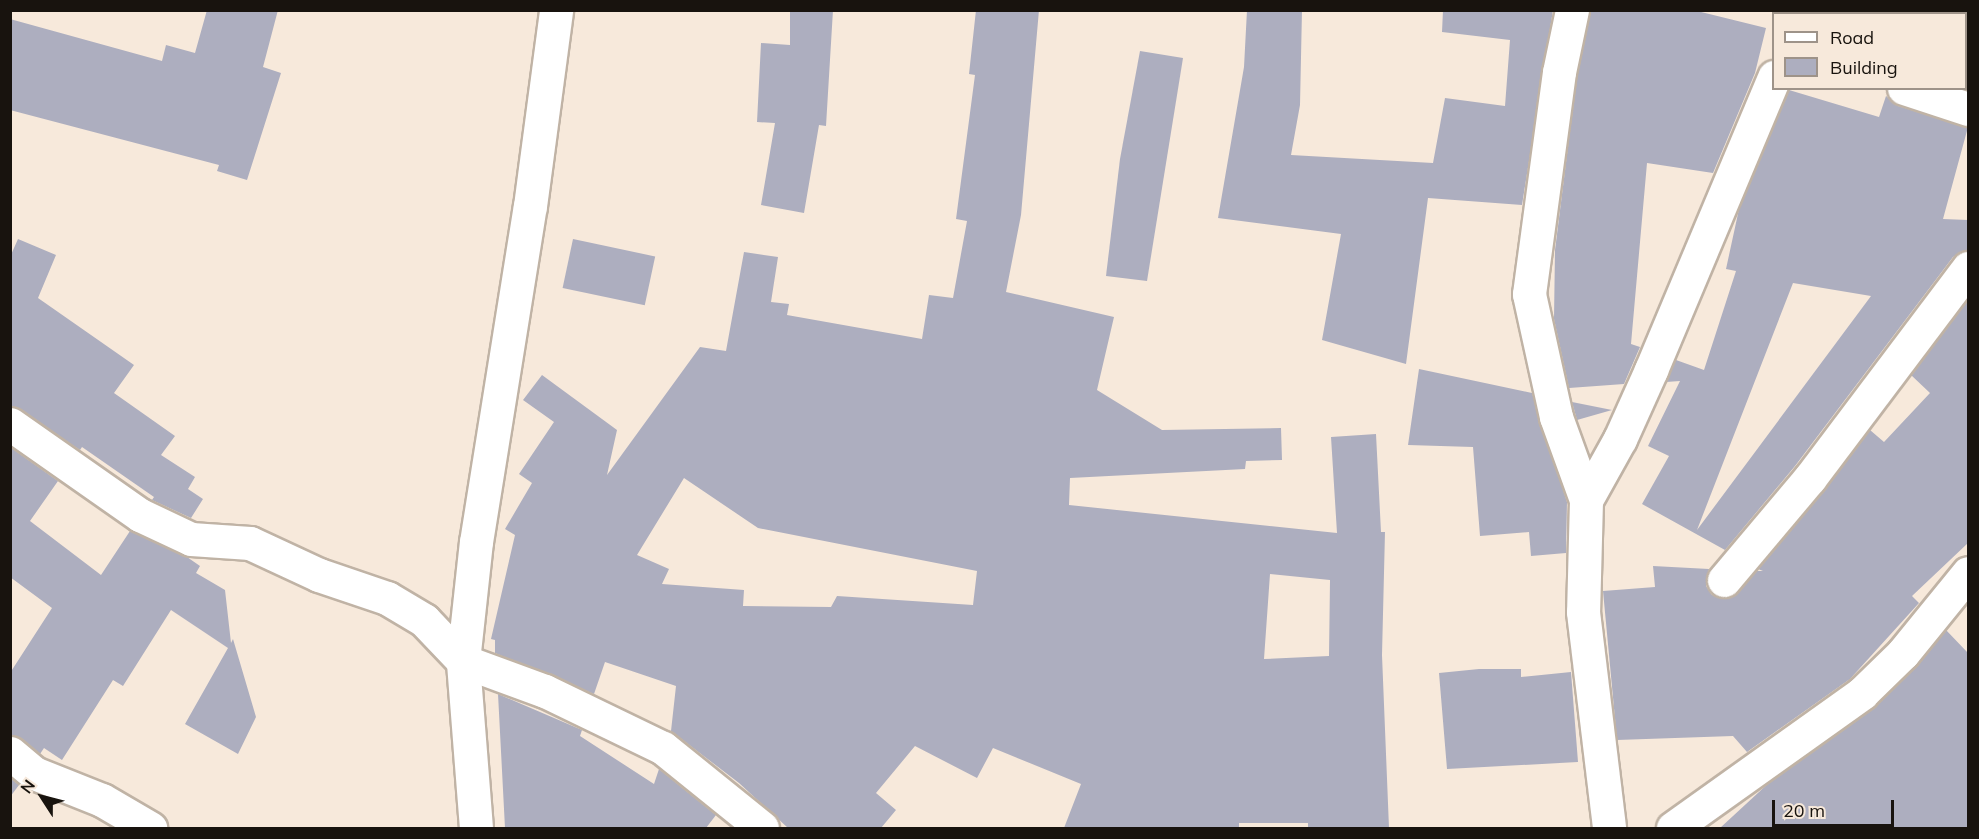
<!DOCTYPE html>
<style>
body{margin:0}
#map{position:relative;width:1979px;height:839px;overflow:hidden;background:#f7e9db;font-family:Mulish,sans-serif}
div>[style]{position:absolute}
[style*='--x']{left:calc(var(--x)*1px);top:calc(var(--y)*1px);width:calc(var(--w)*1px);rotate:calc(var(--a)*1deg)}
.building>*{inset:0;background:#adaebf;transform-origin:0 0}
.roads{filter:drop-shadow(2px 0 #c0b3a5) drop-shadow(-2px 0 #c0b3a5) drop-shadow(0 2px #c0b3a5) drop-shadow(0 -2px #c0b3a5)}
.minor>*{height:33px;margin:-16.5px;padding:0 16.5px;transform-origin:16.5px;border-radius:16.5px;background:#fff}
span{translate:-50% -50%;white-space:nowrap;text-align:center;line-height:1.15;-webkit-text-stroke:5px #f7e9db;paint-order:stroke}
.frame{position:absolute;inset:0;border:12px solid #18130e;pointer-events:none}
.legend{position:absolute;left:1772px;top:12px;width:195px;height:78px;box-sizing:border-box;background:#f7e9db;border:2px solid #9e9389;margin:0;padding:8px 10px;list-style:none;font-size:18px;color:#18130e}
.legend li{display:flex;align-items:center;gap:12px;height:30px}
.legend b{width:30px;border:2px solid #9e9389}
.north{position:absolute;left:12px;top:767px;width:60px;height:60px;-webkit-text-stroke:4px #f7e9db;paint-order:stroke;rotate:306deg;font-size:16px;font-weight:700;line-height:24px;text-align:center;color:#18130e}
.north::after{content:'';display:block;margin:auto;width:21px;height:27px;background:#18130e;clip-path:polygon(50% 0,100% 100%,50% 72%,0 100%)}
.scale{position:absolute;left:1772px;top:800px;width:122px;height:27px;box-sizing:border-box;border:3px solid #18130e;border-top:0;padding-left:8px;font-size:18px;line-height:21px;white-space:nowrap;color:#18130e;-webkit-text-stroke:4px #f7e9db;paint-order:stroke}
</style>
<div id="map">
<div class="building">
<i style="clip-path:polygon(207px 10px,278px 10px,263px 67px,281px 73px,247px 180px,217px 171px,219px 165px,10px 110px,10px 19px,162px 61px,166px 45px,195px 53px)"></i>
<i style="clip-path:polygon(790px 10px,833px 10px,826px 126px,819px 125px,804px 213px,761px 205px,775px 123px,757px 122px,761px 43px,790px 45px)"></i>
<i style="clip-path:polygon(evenodd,976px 10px,1039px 10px,1021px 215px,1006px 292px,1114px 317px,1097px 390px,1162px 430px,1281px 428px,1282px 460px,1246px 461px,1245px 469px,1070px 478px,1069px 505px,1337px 533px,1331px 437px,1376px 434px,1381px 532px,1385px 532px,1382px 655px,1389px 828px,1308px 828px,1308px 823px,1239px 823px,1239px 828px,1064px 828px,1081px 784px,993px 748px,977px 778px,915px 746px,876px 793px,896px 810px,881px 828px,788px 828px,739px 783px,671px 731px,676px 686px,605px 662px,594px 694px,495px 653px,495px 640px,491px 639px,515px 535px,505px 529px,532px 483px,519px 474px,554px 422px,523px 400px,542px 375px,617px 430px,607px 475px,700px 347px,726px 351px,744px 252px,778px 257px,771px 302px,789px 304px,787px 315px,922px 339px,929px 295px,953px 298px,967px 221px,956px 219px,975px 75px,969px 74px,976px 10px,684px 478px,758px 528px,977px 571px,973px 605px,837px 596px,831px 607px,743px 606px,744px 590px,662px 584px,669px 569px,637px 555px,684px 478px,976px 10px,1270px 574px,1330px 580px,1329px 656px,1264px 659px,1270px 574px)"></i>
<i style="clip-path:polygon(1247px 10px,1302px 10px,1300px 105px,1291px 155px,1433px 163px,1445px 98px,1505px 106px,1510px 40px,1442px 32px,1443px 10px,1553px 10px,1522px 205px,1428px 198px,1406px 364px,1322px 340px,1341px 234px,1218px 218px,1244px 67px)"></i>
<i style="clip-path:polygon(1590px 10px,1693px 10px,1766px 28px,1755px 73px,1713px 173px,1647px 163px,1631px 344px,1640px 347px,1624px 384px,1569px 388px,1554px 319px,1555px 250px,1577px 75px)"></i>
<i style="clip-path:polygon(1140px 51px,1183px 58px,1147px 281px,1106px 276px,1120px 159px)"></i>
<i style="clip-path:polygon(evenodd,1789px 90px,1879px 117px,1886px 96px,1898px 106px,1968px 127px,1943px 219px,1968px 220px,1968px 250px,1953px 257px,1795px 466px,1725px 550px,1642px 504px,1669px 456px,1648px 446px,1680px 381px,1666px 382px,1676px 360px,1704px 370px,1736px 271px,1726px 269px,1739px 209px,1789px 90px,1793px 283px,1871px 296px,1697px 530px,1793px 283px)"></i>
<i style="clip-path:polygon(18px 239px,56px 255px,38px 298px,134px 365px,114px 393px,175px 436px,161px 455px,195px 477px,188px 489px,203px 499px,191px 518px,152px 500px,154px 497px,82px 447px,80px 450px,10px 405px,10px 257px)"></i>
<i style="left:573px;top:239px;width:84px;height:50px;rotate:12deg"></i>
<i style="clip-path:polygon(1968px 299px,1968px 543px,1912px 596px,1919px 603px,1850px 679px,1747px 752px,1733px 736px,1617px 740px,1603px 591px,1655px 587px,1653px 566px,1709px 569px,1706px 586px,1712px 595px,1730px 598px,1738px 592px,1756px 571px,1763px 571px,1758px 569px,1870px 430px,1884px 442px,1930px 393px,1911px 375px)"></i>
<i style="clip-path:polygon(1419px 369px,1532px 393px,1567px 502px,1566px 553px,1531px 556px,1529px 532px,1480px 536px,1473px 447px,1408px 445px)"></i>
<i style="clip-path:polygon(1572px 402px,1612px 410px,1577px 420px)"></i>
<i style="clip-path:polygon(10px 447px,58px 481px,30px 521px,101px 575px,130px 531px,187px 557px,200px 566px,196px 573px,225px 590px,231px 643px,233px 639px,256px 717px,238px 754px,185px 724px,228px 648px,171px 610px,123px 686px,113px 680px,62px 760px,44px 748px,40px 754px,10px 735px,10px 673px,52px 608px,10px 577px)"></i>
<i style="clip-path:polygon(1946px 630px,1968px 653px,1968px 828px,1720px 828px,1772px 780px,1875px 706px)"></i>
<i style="clip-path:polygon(1479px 669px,1521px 669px,1521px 677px,1571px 672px,1578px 762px,1447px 769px,1439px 673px)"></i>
<i style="clip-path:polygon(498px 694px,582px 730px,580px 736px,654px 784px,659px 769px,716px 815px,706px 828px,505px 828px)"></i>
<i style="clip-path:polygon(10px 778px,19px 785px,10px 797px)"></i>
</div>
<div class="roads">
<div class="minor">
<i style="--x:1572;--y:10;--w:63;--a:101.8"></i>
<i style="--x:1559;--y:72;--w:224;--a:97.7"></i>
<i style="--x:1529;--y:294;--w:126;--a:77.6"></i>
<i style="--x:1556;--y:417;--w:88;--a:70.1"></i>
<i style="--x:1586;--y:500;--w:112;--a:91.5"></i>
<i style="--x:1583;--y:612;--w:218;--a:83.1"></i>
<i style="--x:1795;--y:14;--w:4;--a:-76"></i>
<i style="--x:1904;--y:88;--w:67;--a:18.2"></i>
<i style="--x:10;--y:424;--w:159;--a:35"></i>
<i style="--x:140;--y:515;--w:56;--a:25.2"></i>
<i style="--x:191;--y:539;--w:59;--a:3.9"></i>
<i style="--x:250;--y:543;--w:76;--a:24.9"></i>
<i style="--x:319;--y:575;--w:72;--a:18.7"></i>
<i style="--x:387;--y:598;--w:43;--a:30.7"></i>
<i style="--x:424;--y:620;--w:57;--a:46.4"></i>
<i style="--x:463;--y:661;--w:87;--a:20.1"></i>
<i style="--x:545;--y:691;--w:131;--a:25.8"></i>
<i style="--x:663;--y:748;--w:127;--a:38.9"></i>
<i style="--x:1586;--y:500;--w:70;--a:-60.9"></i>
<i style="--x:1620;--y:439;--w:76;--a:-65.8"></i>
<i style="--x:1651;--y:370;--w:318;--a:-67.2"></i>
<i style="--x:1724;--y:580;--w:133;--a:-49.9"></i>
<i style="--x:1810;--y:478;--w:263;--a:-53"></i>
<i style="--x:10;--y:753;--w:31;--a:40"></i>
<i style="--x:34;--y:773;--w:73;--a:21.7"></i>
<i style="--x:102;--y:800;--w:56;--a:30.3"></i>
<i style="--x:476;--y:828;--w:168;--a:-94.5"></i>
<i style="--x:463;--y:661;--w:120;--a:-83.8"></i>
<i style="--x:476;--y:542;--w:340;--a:-80.9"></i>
<i style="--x:530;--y:206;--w:198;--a:-82.4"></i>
<i style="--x:1673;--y:828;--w:232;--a:-35.5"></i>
<i style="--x:1862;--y:693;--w:57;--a:-44.3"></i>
<i style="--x:1903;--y:653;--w:103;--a:-50.9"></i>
</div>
</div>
<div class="frame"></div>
<ul class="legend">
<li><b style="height:8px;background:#fff"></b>Road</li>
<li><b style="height:16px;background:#adaebf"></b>Building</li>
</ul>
<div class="north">N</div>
<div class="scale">20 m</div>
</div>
